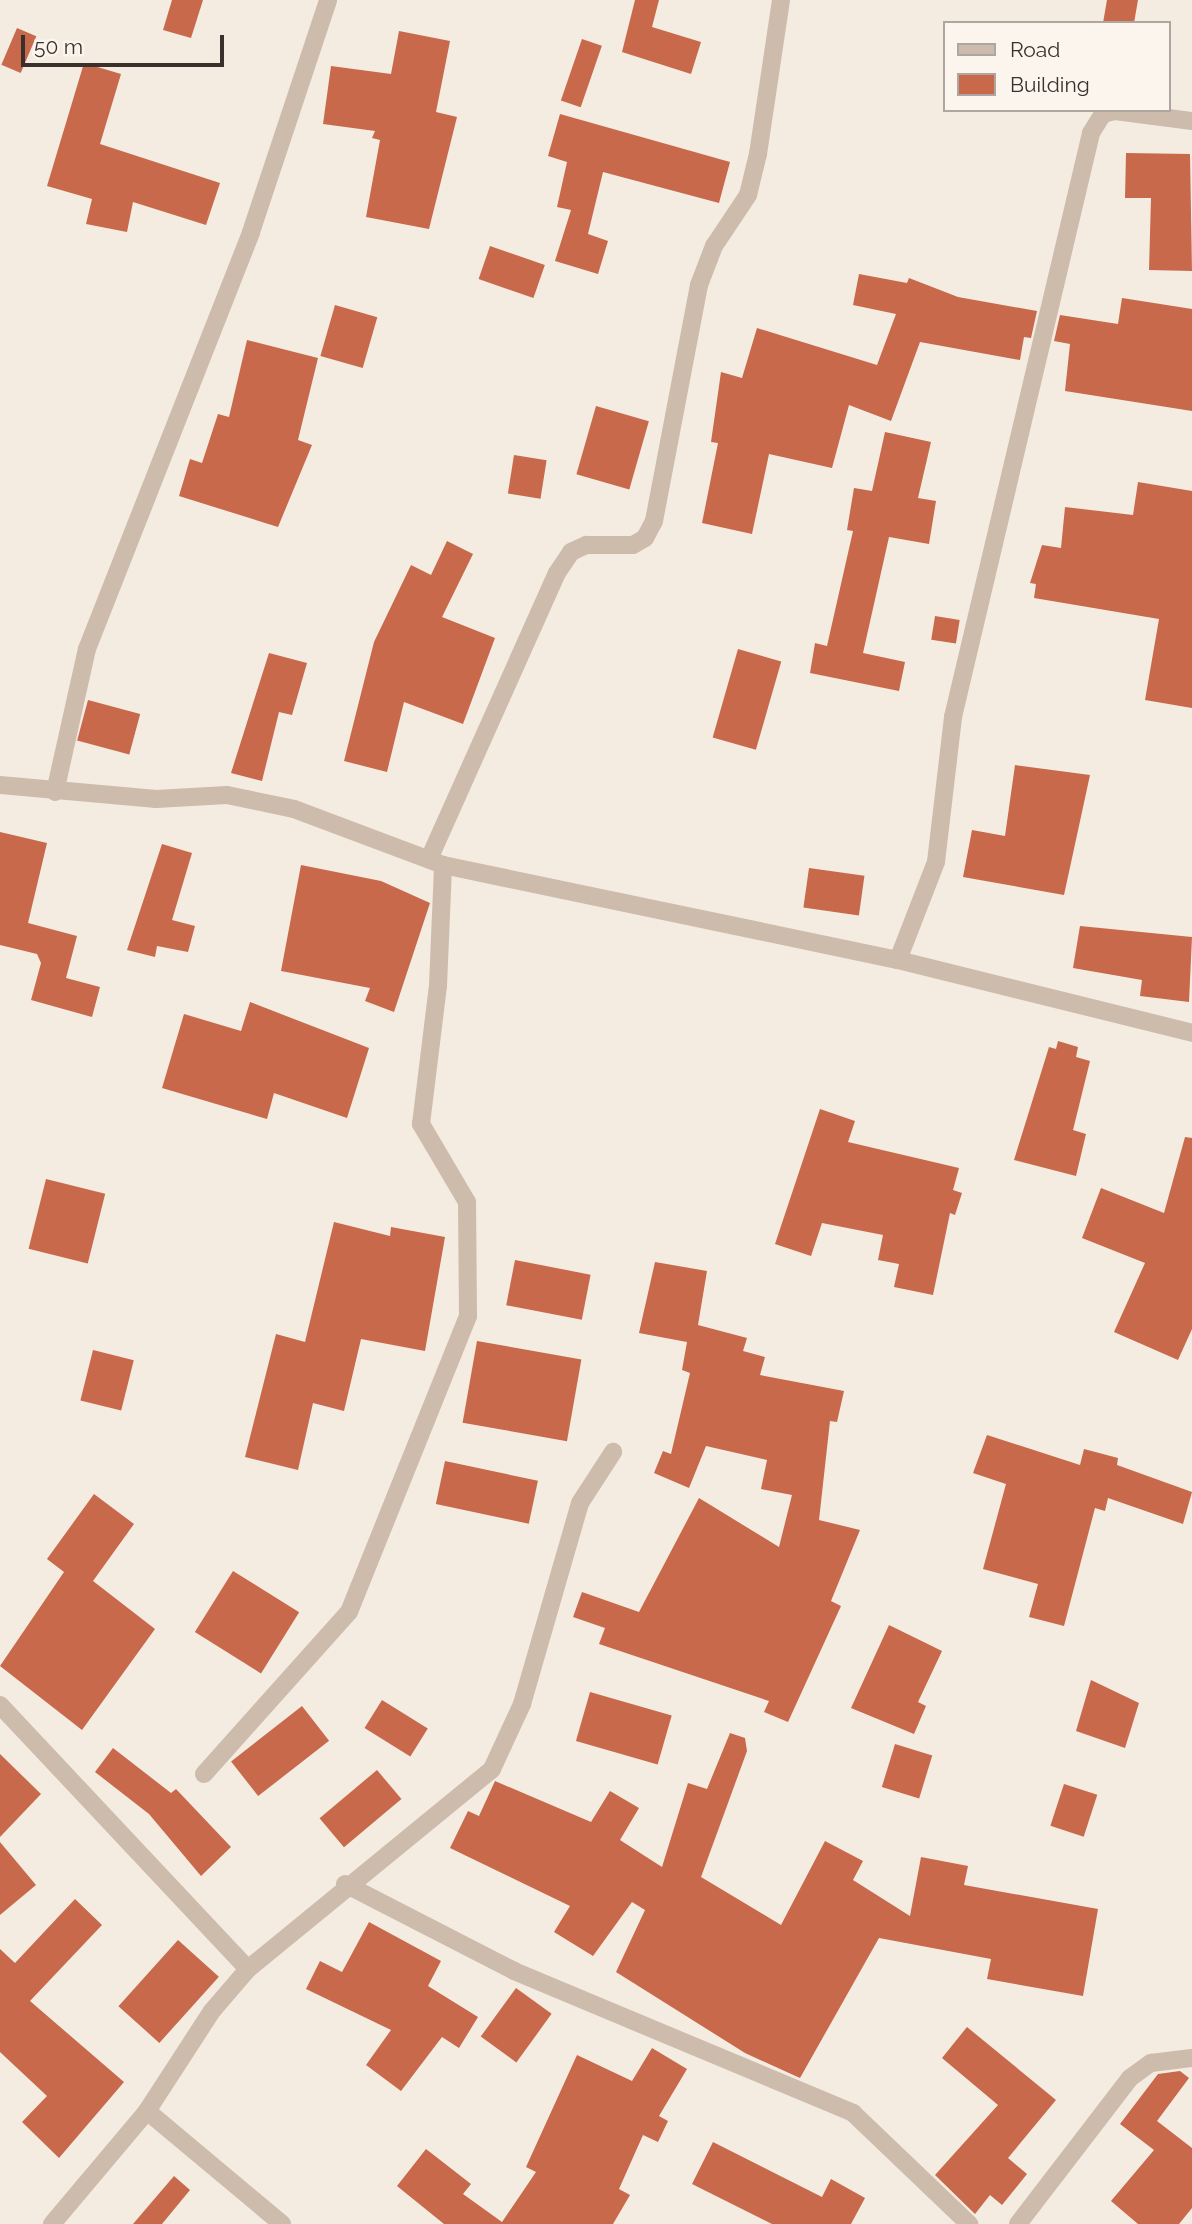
<!DOCTYPE html>
<style>
body{margin:0}
#map{position:relative;width:1192px;height:2224px;overflow:hidden;background:#f4ebe1;font-family:Raleway,sans-serif}
div>[style]{position:absolute}
[style*='--x']{left:calc(var(--x)*1px);top:calc(var(--y)*1px);width:calc(var(--w)*1px);rotate:calc(var(--a)*1deg)}
.building>*{inset:0;background:#c8694b;transform-origin:0 0}
.street>*{height:18px;margin:-9px;padding:0 9px;transform-origin:9px;border-radius:9px;background:#cdbbac}
span{translate:-50% -50%;white-space:nowrap;text-align:center;line-height:1.15;-webkit-text-stroke:7px #fbf5ee;paint-order:stroke}
.legend{position:absolute;left:943px;top:21px;width:228px;height:91px;box-sizing:border-box;background:#fbf5ee;border:2px solid #aea6a0;margin:0;padding:9px 12px;list-style:none;font-size:21px;color:#3b302b}
.legend li{display:flex;align-items:center;gap:14px;height:35px}
.legend b{width:35px;border:2px solid #aea6a0}
.scale{position:absolute;left:21px;top:35px;width:203px;height:32px;box-sizing:border-box;border:4px solid #3b302b;border-top:0;padding-left:9px;font-size:21px;line-height:24px;white-space:nowrap;color:#3b302b;-webkit-text-stroke:5px #fbf5ee;paint-order:stroke}
</style>
<div id="map">
<div class="building">
<i style="clip-path:polygon(172px 0,203px 0,191px 38px,163px 30px)"></i>
<i style="clip-path:polygon(635px 0,659px 0,652px 27px,701px 42px,691px 74px,622px 52px)"></i>
<i style="clip-path:polygon(1107px 0,1138px 0,1134px 23px,1103px 23px)"></i>
<i style="left:17px;top:28px;width:21px;height:40px;rotate:23deg"></i>
<i style="clip-path:polygon(399px 31px,450px 41px,436px 112px,457px 117px,429px 229px,366px 217px,380px 140px,372px 138px,375px 131px,323px 124px,331px 66px,391px 74px)"></i>
<i style="left:582px;top:39px;width:21px;height:65px;rotate:19deg"></i>
<i style="clip-path:polygon(84px 63px,121px 74px,100px 144px,220px 183px,206px 225px,133px 202px,127px 232px,86px 224px,92px 199px,47px 186px)"></i>
<i style="clip-path:polygon(560px 114px,730px 162px,719px 203px,603px 172px,588px 234px,608px 241px,598px 274px,555px 261px,571px 210px,557px 207px,567px 162px,548px 156px)"></i>
<i style="clip-path:polygon(1126px 153px,1190px 154px,1192px 271px,1149px 270px,1151px 198px,1125px 198px)"></i>
<i style="left:490px;top:246px;width:58px;height:35px;rotate:19deg"></i>
<i style="clip-path:polygon(859px 274px,907px 283px,909px 278px,958px 297px,1037px 311px,1031px 338px,1024px 337px,1020px 360px,920px 342px,891px 421px,849px 405px,832px 468px,769px 454px,752px 534px,702px 523px,718px 443px,711px 442px,721px 372px,742px 378px,757px 328px,877px 365px,896px 314px,853px 305px)"></i>
<i style="clip-path:polygon(1122px 298px,1192px 309px,1192px 411px,1065px 391px,1070px 344px,1054px 341px,1060px 315px,1118px 324px)"></i>
<i style="left:335px;top:305px;width:44px;height:53px;rotate:16deg"></i>
<i style="clip-path:polygon(247px 340px,318px 358px,298px 440px,312px 445px,278px 527px,179px 496px,190px 459px,202px 463px,218px 414px,229px 417px)"></i>
<i style="left:596px;top:406px;width:55px;height:71px;rotate:16deg"></i>
<i style="clip-path:polygon(885px 432px,931px 442px,918px 498px,936px 501px,929px 544px,889px 537px,863px 653px,905px 662px,899px 691px,810px 673px,815px 643px,827px 646px,853px 531px,847px 530px,854px 488px,872px 491px)"></i>
<i style="left:514px;top:455px;width:33px;height:39px;rotate:9deg"></i>
<i style="clip-path:polygon(1138px 482px,1192px 491px,1192px 708px,1145px 700px,1159px 619px,1034px 598px,1036px 584px,1030px 583px,1042px 545px,1061px 548px,1065px 507px,1133px 515px)"></i>
<i style="clip-path:polygon(447px 541px,473px 554px,442px 617px,495px 638px,463px 724px,404px 702px,387px 772px,344px 761px,374px 642px,411px 565px,431px 575px)"></i>
<i style="left:935px;top:616px;width:25px;height:24px;rotate:9deg"></i>
<i style="left:738px;top:649px;width:45px;height:92px;rotate:16deg"></i>
<i style="clip-path:polygon(269px 653px,307px 663px,292px 715px,279px 712px,262px 781px,231px 773px)"></i>
<i style="left:88px;top:700px;width:54px;height:42px;rotate:15deg"></i>
<i style="clip-path:polygon(1015px 765px,1090px 775px,1064px 895px,963px 877px,972px 830px,1005px 836px)"></i>
<i style="clip-path:polygon(0 832px,47px 843px,28px 923px,77px 936px,66px 978px,100px 987px,92px 1017px,31px 1000px,41px 963px,37px 954px,0 945px)"></i>
<i style="clip-path:polygon(162px 844px,192px 853px,172px 920px,195px 926px,188px 952px,157px 946px,155px 957px,127px 950px)"></i>
<i style="clip-path:polygon(301px 865px,381px 881px,430px 903px,394px 1012px,365px 1001px,370px 988px,281px 971px)"></i>
<i style="left:809px;top:868px;width:56px;height:40px;rotate:8deg"></i>
<i style="clip-path:polygon(1080px 926px,1192px 937px,1189px 1002px,1140px 996px,1142px 980px,1073px 968px)"></i>
<i style="clip-path:polygon(250px 1002px,369px 1048px,347px 1118px,274px 1093px,267px 1119px,162px 1088px,184px 1014px,241px 1031px)"></i>
<i style="clip-path:polygon(1058px 1041px,1078px 1047px,1076px 1057px,1090px 1061px,1073px 1130px,1086px 1134px,1076px 1176px,1014px 1160px,1049px 1047px,1056px 1049px)"></i>
<i style="clip-path:polygon(820px 1109px,855px 1121px,848px 1142px,959px 1168px,953px 1190px,962px 1193px,955px 1215px,950px 1213px,933px 1295px,894px 1287px,899px 1264px,878px 1260px,883px 1235px,822px 1223px,811px 1256px,775px 1244px)"></i>
<i style="clip-path:polygon(1185px 1137px,1192px 1138px,1192px 1329px,1178px 1360px,1114px 1332px,1145px 1263px,1082px 1238px,1101px 1188px,1164px 1213px)"></i>
<i style="left:46px;top:1179px;width:61px;height:72px;rotate:14deg"></i>
<i style="clip-path:polygon(334px 1222px,390px 1236px,391px 1227px,445px 1237px,425px 1351px,361px 1339px,344px 1411px,313px 1403px,298px 1470px,245px 1457px,276px 1334px,305px 1342px)"></i>
<i style="left:515px;top:1260px;width:77px;height:46px;rotate:11deg"></i>
<i style="clip-path:polygon(655px 1262px,707px 1271px,698px 1325px,747px 1338px,743px 1351px,765px 1357px,760px 1375px,844px 1391px,837px 1422px,830px 1421px,819px 1520px,860px 1530px,831px 1601px,841px 1606px,788px 1722px,764px 1712px,769px 1701px,599px 1644px,605px 1628px,573px 1617px,582px 1592px,639px 1612px,699px 1498px,779px 1547px,792px 1495px,761px 1489px,767px 1460px,706px 1446px,689px 1488px,654px 1473px,663px 1451px,671px 1454px,690px 1373px,682px 1370px,687px 1342px,639px 1333px)"></i>
<i style="left:477px;top:1341px;width:106px;height:83px;rotate:10deg"></i>
<i style="left:93px;top:1350px;width:42px;height:52px;rotate:14deg"></i>
<i style="clip-path:polygon(987px 1435px,1080px 1465px,1084px 1449px,1118px 1458px,1117px 1465px,1192px 1492px,1183px 1524px,1108px 1498px,1105px 1511px,1095px 1508px,1064px 1626px,1029px 1617px,1038px 1584px,983px 1569px,1006px 1484px,973px 1473px)"></i>
<i style="left:445px;top:1461px;width:95px;height:44px;rotate:12deg"></i>
<i style="clip-path:polygon(94px 1494px,134px 1524px,93px 1581px,155px 1629px,82px 1730px,0 1666px,64px 1572px,47px 1559px)"></i>
<i style="left:233px;top:1571px;width:78px;height:72px;rotate:32deg"></i>
<i style="clip-path:polygon(889px 1625px,942px 1651px,918px 1702px,926px 1706px,914px 1734px,851px 1708px)"></i>
<i style="clip-path:polygon(1091px 1680px,1139px 1703px,1125px 1748px,1076px 1731px)"></i>
<i style="left:590px;top:1692px;width:85px;height:51px;rotate:16deg"></i>
<i style="left:382px;top:1700px;width:54px;height:33px;rotate:32deg"></i>
<i style="left:302px;top:1706px;width:44px;height:90px;rotate:52deg"></i>
<i style="clip-path:polygon(730px 1733px,745px 1738px,747px 1751px,701px 1877px,781px 1925px,825px 1841px,863px 1861px,853px 1880px,910px 1916px,921px 1857px,968px 1866px,964px 1885px,1098px 1909px,1083px 1996px,987px 1979px,991px 1959px,879px 1938px,800px 2078px,745px 2053px,616px 1972px,645px 1910px,632px 1902px,593px 1956px,554px 1932px,570px 1906px,450px 1848px,468px 1811px,479px 1816px,495px 1781px,591px 1822px,610px 1791px,639px 1808px,620px 1840px,662px 1867px,688px 1783px,707px 1789px)"></i>
<i style="left:895px;top:1744px;width:39px;height:45px;rotate:17deg"></i>
<i style="clip-path:polygon(113px 1748px,171px 1793px,176px 1789px,231px 1847px,201px 1876px,149px 1814px,95px 1772px)"></i>
<i style="clip-path:polygon(0 1754px,41px 1794px,0 1837px)"></i>
<i style="left:377px;top:1770px;width:38px;height:75px;rotate:50deg"></i>
<i style="left:1064px;top:1784px;width:35px;height:44px;rotate:18deg"></i>
<i style="clip-path:polygon(0 1842px,36px 1885px,0 1915px)"></i>
<i style="clip-path:polygon(75px 1899px,102px 1925px,30px 2001px,124px 2082px,59px 2158px,22px 2122px,47px 2096px,0 2052px,0 1949px,15px 1963px)"></i>
<i style="clip-path:polygon(369px 1922px,441px 1961px,428px 1986px,478px 2017px,459px 2048px,442px 2037px,401px 2091px,366px 2065px,391px 2030px,306px 1989px,320px 1961px,342px 1972px)"></i>
<i style="left:178px;top:1940px;width:55px;height:89px;rotate:42deg"></i>
<i style="left:516px;top:1988px;width:44px;height:60px;rotate:36deg"></i>
<i style="clip-path:polygon(967px 2027px,1056px 2100px,1008px 2158px,1027px 2174px,1002px 2205px,990px 2195px,975px 2214px,935px 2175px,998px 2105px,942px 2058px)"></i>
<i style="clip-path:polygon(652px 2048px,687px 2069px,659px 2116px,668px 2121px,658px 2142px,643px 2135px,619px 2189px,630px 2195px,613px 2224px,444px 2224px,397px 2186px,426px 2149px,471px 2184px,463px 2194px,502px 2222px,536px 2172px,526px 2167px,577px 2055px,632px 2081px)"></i>
<i style="clip-path:polygon(1180px 2071px,1189px 2078px,1157px 2121px,1192px 2148px,1192px 2208px,1179px 2224px,1138px 2224px,1111px 2201px,1154px 2150px,1120px 2124px,1158px 2074px)"></i>
<i style="clip-path:polygon(713px 2142px,822px 2197px,831px 2179px,865px 2198px,851px 2224px,772px 2224px,692px 2184px)"></i>
<i style="clip-path:polygon(174px 2176px,190px 2190px,162px 2224px,133px 2224px)"></i>
</div>
<div class="street">
<i style="--x:0;--y:785;--w:157;--a:5.1"></i>
<i style="--x:156;--y:799;--w:71;--a:-3.2"></i>
<i style="--x:227;--y:795;--w:68;--a:11.8"></i>
<i style="--x:294;--y:809;--w:159;--a:20.6"></i>
<i style="--x:443;--y:865;--w:465;--a:11.8"></i>
<i style="--x:898;--y:960;--w:303;--a:13.9"></i>
<i style="--x:55;--y:792;--w:147;--a:-77.4"></i>
<i style="--x:87;--y:649;--w:448;--a:-68.5"></i>
<i style="--x:251;--y:232;--w:244;--a:-71.6"></i>
<i style="--x:429;--y:859;--w:313;--a:-65.9"></i>
<i style="--x:557;--y:573;--w:25;--a:-56"></i>
<i style="--x:571;--y:552;--w:17;--a:-25"></i>
<i style="--x:586;--y:545;--w:47;--a:0"></i>
<i style="--x:633;--y:545;--w:14;--a:-30"></i>
<i style="--x:645;--y:538;--w:19;--a:-62"></i>
<i style="--x:654;--y:521;--w:240;--a:-79.2"></i>
<i style="--x:699;--y:285;--w:42;--a:-69"></i>
<i style="--x:714;--y:246;--w:61;--a:-56.3"></i>
<i style="--x:748;--y:195;--w:42;--a:-76.3"></i>
<i style="--x:758;--y:154;--w:156;--a:-81.5"></i>
<i style="--x:898;--y:960;--w:105;--a:-68.8"></i>
<i style="--x:936;--y:862;--w:146;--a:-83.3"></i>
<i style="--x:953;--y:717;--w:600;--a:-76.7"></i>
<i style="--x:1091;--y:133;--w:22;--a:-58"></i>
<i style="--x:1103;--y:114;--w:12;--a:-14"></i>
<i style="--x:1115;--y:111;--w:78;--a:7.4"></i>
<i style="--x:0;--y:1705;--w:362;--a:46.8"></i>
<i style="--x:204;--y:1774;--w:217;--a:-48.2"></i>
<i style="--x:349;--y:1612;--w:319;--a:-68.1"></i>
<i style="--x:468;--y:1316;--w:114;--a:-90.5"></i>
<i style="--x:467;--y:1202;--w:91;--a:-120.5"></i>
<i style="--x:421;--y:1124;--w:139;--a:-83"></i>
<i style="--x:438;--y:986;--w:121;--a:-87.6"></i>
<i style="--x:345;--y:1884;--w:190;--a:27.2"></i>
<i style="--x:514;--y:1971;--w:368;--a:22.7"></i>
<i style="--x:853;--y:2113;--w:161;--a:43.7"></i>
<i style="--x:147;--y:2111;--w:176;--a:39.9"></i>
<i style="--x:52;--y:2224;--w:148;--a:-49.9"></i>
<i style="--x:147;--y:2111;--w:119;--a:-57"></i>
<i style="--x:212;--y:2011;--w:55;--a:-49.4"></i>
<i style="--x:248;--y:1969;--w:315;--a:-39.3"></i>
<i style="--x:492;--y:1769;--w:72;--a:-65.2"></i>
<i style="--x:522;--y:1704;--w:209;--a:-73.9"></i>
<i style="--x:580;--y:1503;--w:61;--a:-57.1"></i>
<i style="--x:1018;--y:2224;--w:184;--a:-52.5"></i>
<i style="--x:1130;--y:2078;--w:26;--a:-36"></i>
<i style="--x:1151;--y:2063;--w:41;--a:-7"></i>
</div>
<ul class="legend">
<li><b style="height:9px;background:#cdbbac"></b>Road</li>
<li><b style="height:19px;background:#c8694b"></b>Building</li>
</ul>
<div class="scale">50 m</div>
</div>
